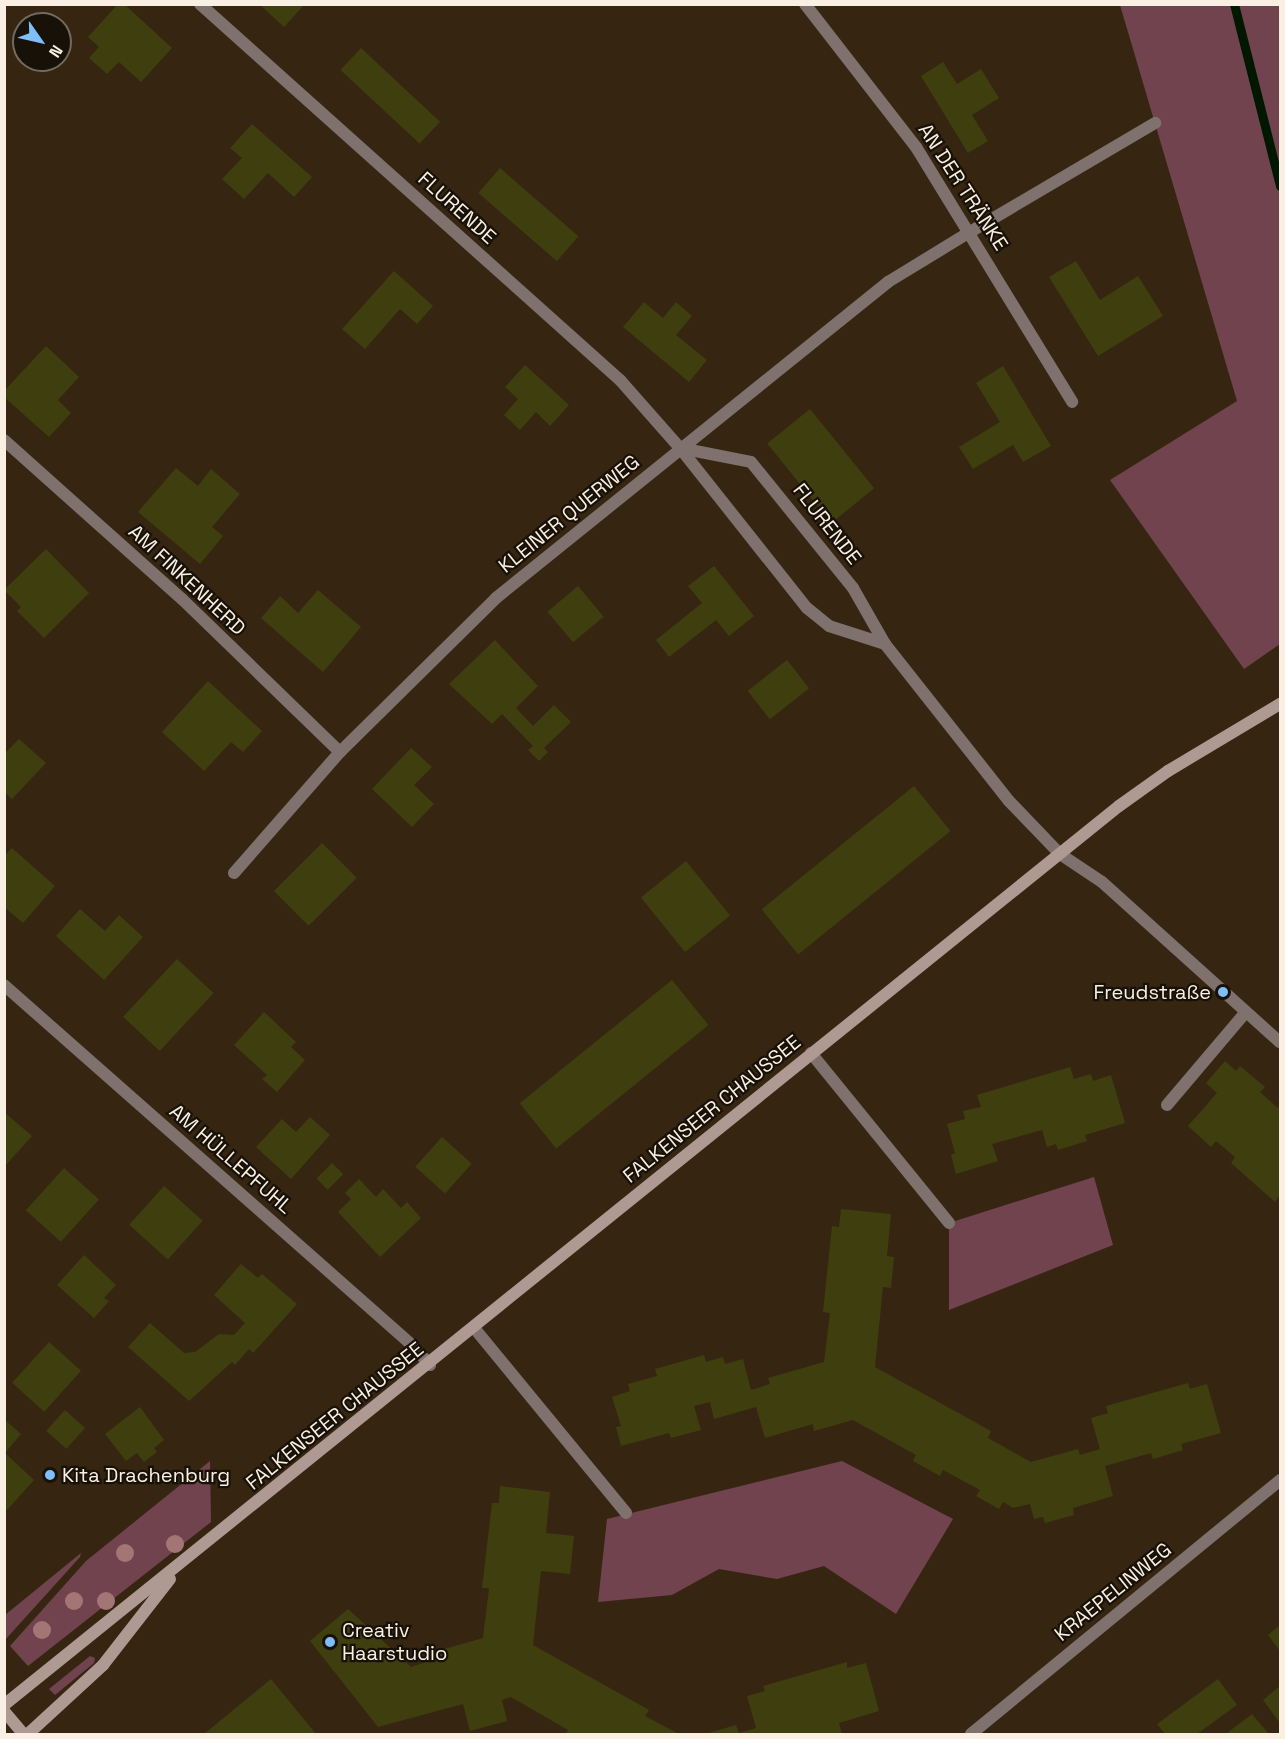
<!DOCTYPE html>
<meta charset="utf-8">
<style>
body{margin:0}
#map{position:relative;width:1285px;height:1739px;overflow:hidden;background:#362611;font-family:"Space Grotesk",sans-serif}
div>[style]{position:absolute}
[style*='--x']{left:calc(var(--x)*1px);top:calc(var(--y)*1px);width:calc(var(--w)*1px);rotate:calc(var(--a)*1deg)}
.green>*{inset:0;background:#71434e}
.stream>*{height:9px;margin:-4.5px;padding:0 4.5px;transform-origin:4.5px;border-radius:4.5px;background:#001800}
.building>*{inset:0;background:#3f3e0f;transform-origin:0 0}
.lane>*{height:12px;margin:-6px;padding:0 6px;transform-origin:6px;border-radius:6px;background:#7f716d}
.street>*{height:12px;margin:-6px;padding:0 6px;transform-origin:6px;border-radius:6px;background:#7f716d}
.secondary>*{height:12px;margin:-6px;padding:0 6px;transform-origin:6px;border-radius:6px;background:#af9a93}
.trees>*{width:18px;height:18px;margin:-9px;border-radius:50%;background:#a37675}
.dots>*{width:16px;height:16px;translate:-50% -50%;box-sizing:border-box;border:3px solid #181108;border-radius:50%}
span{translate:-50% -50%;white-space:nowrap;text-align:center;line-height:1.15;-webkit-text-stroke:4.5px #181108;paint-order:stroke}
.street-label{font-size:20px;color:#faefe3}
.poi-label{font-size:20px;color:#faefe3}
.right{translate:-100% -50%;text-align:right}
.left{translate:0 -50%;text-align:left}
.frame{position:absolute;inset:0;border:6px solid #faefe3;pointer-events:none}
.north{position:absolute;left:12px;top:12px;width:60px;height:60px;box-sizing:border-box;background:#181108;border:2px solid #726a60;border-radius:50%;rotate:124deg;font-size:16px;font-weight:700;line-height:24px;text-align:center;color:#faefe3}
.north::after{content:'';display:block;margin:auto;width:21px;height:27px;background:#7ebef9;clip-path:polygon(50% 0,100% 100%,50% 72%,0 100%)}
</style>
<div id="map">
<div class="green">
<i style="clip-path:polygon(1120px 5px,1280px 5px,1280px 644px,1244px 669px,1110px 480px,1237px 401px)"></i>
<i style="clip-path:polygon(1094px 1177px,1113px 1245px,949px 1310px,949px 1223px)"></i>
<i style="clip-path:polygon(210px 1461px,211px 1522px,28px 1666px,10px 1646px,86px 1561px)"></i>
<i style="clip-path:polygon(842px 1461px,953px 1519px,896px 1614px,824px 1566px,777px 1579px,719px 1569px,672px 1595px,598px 1602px,607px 1519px)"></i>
<i style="clip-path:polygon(81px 1553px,80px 1557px,5px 1640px,5px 1615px)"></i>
<i style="clip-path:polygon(90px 1656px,95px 1658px,94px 1663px,55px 1695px,49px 1689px)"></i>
</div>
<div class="stream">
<i style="--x:1234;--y:4;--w:188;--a:75.8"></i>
</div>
<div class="building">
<i style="clip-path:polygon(118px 4px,124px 4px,172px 48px,141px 82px,119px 62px,107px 74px,89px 58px,99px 47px,88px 37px)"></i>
<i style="clip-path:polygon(259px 4px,305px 4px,284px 27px)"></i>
<i style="left:361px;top:48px;width:108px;height:30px;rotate:43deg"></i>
<i style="clip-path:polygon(943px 62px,957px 84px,981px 69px,999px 98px,972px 115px,988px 141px,968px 153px,921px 76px)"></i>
<i style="clip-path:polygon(252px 124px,312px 177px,294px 197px,268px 173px,244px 199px,222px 179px,242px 158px,230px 148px)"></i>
<i style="left:500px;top:168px;width:104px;height:33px;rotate:41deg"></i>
<i style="clip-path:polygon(1076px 261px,1100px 300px,1138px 276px,1163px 316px,1098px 356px,1049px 277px)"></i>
<i style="clip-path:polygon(394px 271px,433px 306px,417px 324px,400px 309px,365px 349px,342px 329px)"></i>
<i style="clip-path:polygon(644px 302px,663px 318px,676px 302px,692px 316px,676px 335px,707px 360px,689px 382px,623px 327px)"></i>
<i style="clip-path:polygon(46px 346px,79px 377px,58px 400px,71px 413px,49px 437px,4px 397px,4px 391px)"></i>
<i style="clip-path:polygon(525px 365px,569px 405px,550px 426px,536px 412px,520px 430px,504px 415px,518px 399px,505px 387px)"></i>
<i style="clip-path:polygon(1003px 366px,1051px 446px,1023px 462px,1013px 445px,973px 469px,959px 447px,1000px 422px,976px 383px)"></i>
<i style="left:810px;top:409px;width:102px;height:55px;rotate:51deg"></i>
<i style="clip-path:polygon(176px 468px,198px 486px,211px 469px,240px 494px,212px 527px,223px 536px,200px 564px,138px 512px)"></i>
<i style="clip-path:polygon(46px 549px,89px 593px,44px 638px,17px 611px,21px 607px,4px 590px)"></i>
<i style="clip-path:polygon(714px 566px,754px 616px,729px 636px,716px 620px,669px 657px,656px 640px,702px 603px,688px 586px)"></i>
<i style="left:578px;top:586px;width:40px;height:40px;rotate:50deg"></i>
<i style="clip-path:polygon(318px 590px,361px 627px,323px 672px,261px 618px,280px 596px,298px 613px)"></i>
<i style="clip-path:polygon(495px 640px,538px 686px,516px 708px,533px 726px,554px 705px,571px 722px,544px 748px,548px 752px,539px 761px,528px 750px,533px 746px,502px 714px,492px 724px,449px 684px)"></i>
<i style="left:787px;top:660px;width:36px;height:50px;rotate:52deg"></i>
<i style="clip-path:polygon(208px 681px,262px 731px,243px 752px,231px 742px,204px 771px,162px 732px)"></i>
<i style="clip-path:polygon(19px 739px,46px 763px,12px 799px,4px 792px,4px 754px)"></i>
<i style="clip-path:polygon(411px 748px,432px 767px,414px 785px,434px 804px,412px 827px,372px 789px)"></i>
<i style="left:914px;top:786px;width:58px;height:196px;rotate:51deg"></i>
<i style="left:322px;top:843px;width:49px;height:68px;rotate:45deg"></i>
<i style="clip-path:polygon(12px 848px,55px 886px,23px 923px,4px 907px,4px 856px)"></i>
<i style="left:686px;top:861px;width:70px;height:58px;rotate:51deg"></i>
<i style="clip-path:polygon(80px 909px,105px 931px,119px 915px,143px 937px,104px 980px,56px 936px)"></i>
<i style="left:177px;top:959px;width:50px;height:79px;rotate:43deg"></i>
<i style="left:672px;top:980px;width:58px;height:196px;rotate:51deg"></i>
<i style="clip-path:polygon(264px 1012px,296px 1042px,291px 1047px,305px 1060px,277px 1092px,262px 1079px,267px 1075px,234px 1045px)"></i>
<i style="clip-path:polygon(1225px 1061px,1236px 1071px,1240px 1066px,1265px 1087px,1260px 1092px,1278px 1108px,1280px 1105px,1280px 1195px,1275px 1202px,1231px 1163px,1235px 1157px,1216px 1141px,1211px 1147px,1188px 1126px,1217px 1093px,1206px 1083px)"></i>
<i style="clip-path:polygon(1070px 1067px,1074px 1079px,1091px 1074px,1093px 1081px,1111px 1075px,1125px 1123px,1085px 1135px,1087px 1141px,1058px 1150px,1056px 1144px,1047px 1147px,1042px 1130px,992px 1144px,998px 1161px,956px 1174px,951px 1155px,955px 1153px,947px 1124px,965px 1119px,963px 1111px,981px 1107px,977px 1095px)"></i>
<i style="clip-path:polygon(4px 1112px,32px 1136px,4px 1167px)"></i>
<i style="clip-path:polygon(310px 1117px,330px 1135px,291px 1179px,256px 1147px,282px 1119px,296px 1132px)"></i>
<i style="left:442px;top:1137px;width:40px;height:40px;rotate:42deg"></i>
<i style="left:332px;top:1163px;width:16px;height:22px;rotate:45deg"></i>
<i style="left:64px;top:1168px;width:47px;height:57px;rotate:42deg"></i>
<i style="clip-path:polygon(359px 1179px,376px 1197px,383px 1189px,401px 1208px,407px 1202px,421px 1218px,380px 1257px,338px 1212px,351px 1199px,345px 1193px)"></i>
<i style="left:164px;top:1186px;width:52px;height:52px;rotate:42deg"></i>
<i style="clip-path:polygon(841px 1209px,891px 1214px,887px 1256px,894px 1257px,891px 1288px,883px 1287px,875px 1367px,991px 1431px,988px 1438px,1031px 1462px,1078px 1449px,1080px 1455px,1100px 1449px,1091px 1418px,1108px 1413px,1106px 1406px,1188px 1383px,1190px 1389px,1207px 1384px,1221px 1433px,1181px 1444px,1183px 1450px,1153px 1459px,1151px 1453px,1105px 1466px,1113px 1496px,1073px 1508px,1074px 1515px,1045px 1523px,1043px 1517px,1034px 1519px,1030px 1504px,1013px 1508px,1003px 1502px,999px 1509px,976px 1496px,980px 1490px,943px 1470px,940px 1476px,913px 1461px,916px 1455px,853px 1420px,814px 1431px,813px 1424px,765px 1438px,756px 1407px,714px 1419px,710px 1402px,694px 1406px,701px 1430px,671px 1438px,669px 1433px,621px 1446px,616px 1427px,621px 1426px,612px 1397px,630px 1391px,628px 1384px,657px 1376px,655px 1369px,704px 1355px,706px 1362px,723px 1357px,725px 1364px,743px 1359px,751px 1390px,770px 1384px,768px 1378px,824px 1362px,830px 1313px,823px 1312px,832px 1226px,839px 1227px)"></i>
<i style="clip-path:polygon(84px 1255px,116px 1285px,104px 1298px,109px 1301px,94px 1318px,57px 1285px)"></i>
<i style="clip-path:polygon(241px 1264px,258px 1278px,262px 1274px,297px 1304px,253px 1353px,249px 1349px,235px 1365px,232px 1362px,189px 1401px,128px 1347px,150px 1323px,184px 1353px,195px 1352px,219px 1334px,234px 1335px,245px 1323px,214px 1295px)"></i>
<i style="left:49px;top:1342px;width:43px;height:55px;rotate:42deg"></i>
<i style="clip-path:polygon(140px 1407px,164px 1440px,154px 1448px,157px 1452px,144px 1462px,137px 1453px,126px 1461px,105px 1434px)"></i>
<i style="left:65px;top:1410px;width:27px;height:28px;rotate:42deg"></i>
<i style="clip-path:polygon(4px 1419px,21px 1434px,5px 1453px,34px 1480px,7px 1510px,4px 1508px)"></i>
<i style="clip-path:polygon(500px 1486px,550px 1492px,546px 1533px,574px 1536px,570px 1574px,541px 1571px,533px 1645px,649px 1710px,645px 1716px,679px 1734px,565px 1734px,568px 1730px,511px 1697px,502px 1700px,507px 1721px,470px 1731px,463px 1704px,378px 1727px,310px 1641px,348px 1609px,411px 1667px,429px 1661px,427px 1654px,483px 1638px,489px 1588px,482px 1588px,492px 1503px,499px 1503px)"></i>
<i style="clip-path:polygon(1280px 1625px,1280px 1651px,1268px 1635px)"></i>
<i style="clip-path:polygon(847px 1662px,847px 1668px,866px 1663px,879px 1711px,839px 1723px,842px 1734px,705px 1734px,736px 1725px,739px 1733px,756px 1728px,747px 1696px,765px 1691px,763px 1686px)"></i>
<i style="clip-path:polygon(271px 1679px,316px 1734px,204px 1734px)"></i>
<i style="clip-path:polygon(1218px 1679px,1237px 1705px,1197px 1734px,1165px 1734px,1157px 1724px)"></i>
<i style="clip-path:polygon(1280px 1686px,1280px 1723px,1263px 1700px)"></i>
<i style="clip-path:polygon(1252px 1714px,1269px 1734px,1228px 1734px,1227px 1733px)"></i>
</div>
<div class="lane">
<i style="--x:970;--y:232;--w:215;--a:-30.5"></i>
<i style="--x:811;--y:1053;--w:219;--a:50.9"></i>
<i style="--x:1167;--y:1105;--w:122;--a:-49.7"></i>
<i style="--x:475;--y:1329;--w:238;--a:50.6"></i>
</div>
<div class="street">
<i style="--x:200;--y:4;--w:564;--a:41.84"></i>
<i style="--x:620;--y:380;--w:91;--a:48.6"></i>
<i style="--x:680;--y:448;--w:204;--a:51.6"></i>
<i style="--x:807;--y:608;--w:28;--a:39"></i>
<i style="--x:829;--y:626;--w:59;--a:17.8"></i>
<i style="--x:805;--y:4;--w:181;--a:52.2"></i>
<i style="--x:916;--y:147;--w:299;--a:58.5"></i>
<i style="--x:4;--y:440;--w:239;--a:41.8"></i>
<i style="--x:182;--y:599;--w:220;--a:44.1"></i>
<i style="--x:680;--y:448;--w:72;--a:11.2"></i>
<i style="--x:751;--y:462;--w:162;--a:51"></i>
<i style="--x:853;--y:588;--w:64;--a:60.3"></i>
<i style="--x:885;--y:644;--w:200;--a:51.7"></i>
<i style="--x:1009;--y:801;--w:74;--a:46.1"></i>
<i style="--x:1060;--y:854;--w:50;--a:33.7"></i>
<i style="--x:1102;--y:882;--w:239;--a:42"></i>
<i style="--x:234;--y:873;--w:161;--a:-48.8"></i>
<i style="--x:340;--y:752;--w:219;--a:-44.6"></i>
<i style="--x:496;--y:598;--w:504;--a:-38.87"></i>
<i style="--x:888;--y:282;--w:96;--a:-31.4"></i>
<i style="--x:4;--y:985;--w:544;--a:41.42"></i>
<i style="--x:412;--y:1345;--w:27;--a:48"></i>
<i style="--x:971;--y:1734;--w:400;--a:-39.4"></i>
</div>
<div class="secondary">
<i style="--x:4;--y:1705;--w:1432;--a:-38.88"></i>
<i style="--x:1119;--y:806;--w:60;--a:-35.5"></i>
<i style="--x:1168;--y:771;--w:131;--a:-30.9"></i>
<i style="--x:4;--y:1711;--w:30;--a:50"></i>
<i style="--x:28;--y:1734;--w:102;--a:-42.6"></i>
<i style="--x:103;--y:1665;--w:109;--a:-52.1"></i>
</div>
<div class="trees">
<i style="left:175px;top:1544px"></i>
<i style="left:125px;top:1553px"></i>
<i style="left:74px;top:1601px"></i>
<i style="left:106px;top:1601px"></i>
<i style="left:42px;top:1630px"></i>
</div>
<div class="dots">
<i style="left:1223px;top:992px;background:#7ebef9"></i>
<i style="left:50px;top:1475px;background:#7ebef9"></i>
<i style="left:330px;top:1642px;background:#7ebef9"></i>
</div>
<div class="street-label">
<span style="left:963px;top:187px;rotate:57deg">AN DER TRÄNKE</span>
<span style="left:457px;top:208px;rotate:42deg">FLURENDE</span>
<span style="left:569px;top:514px;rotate:-39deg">KLEINER QUERWEG</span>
<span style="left:827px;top:524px;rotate:52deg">FLURENDE</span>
<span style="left:187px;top:580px;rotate:43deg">AM FINKENHERD</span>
<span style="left:712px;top:1109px;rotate:-39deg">FALKENSEER CHAUSSEE</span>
<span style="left:231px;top:1159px;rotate:41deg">AM HÜLLEPFUHL</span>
<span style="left:335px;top:1416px;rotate:-39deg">FALKENSEER CHAUSSEE</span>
<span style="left:1113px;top:1592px;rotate:-39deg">KRAEPELINWEG</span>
</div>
<div class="poi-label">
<span class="right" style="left:1211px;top:992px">Freudstraße</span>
<span class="left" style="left:62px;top:1475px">Kita Drachenburg</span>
<span class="left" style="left:342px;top:1642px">Creativ<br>Haarstudio</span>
</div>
<div class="frame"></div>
<div class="north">N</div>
</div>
